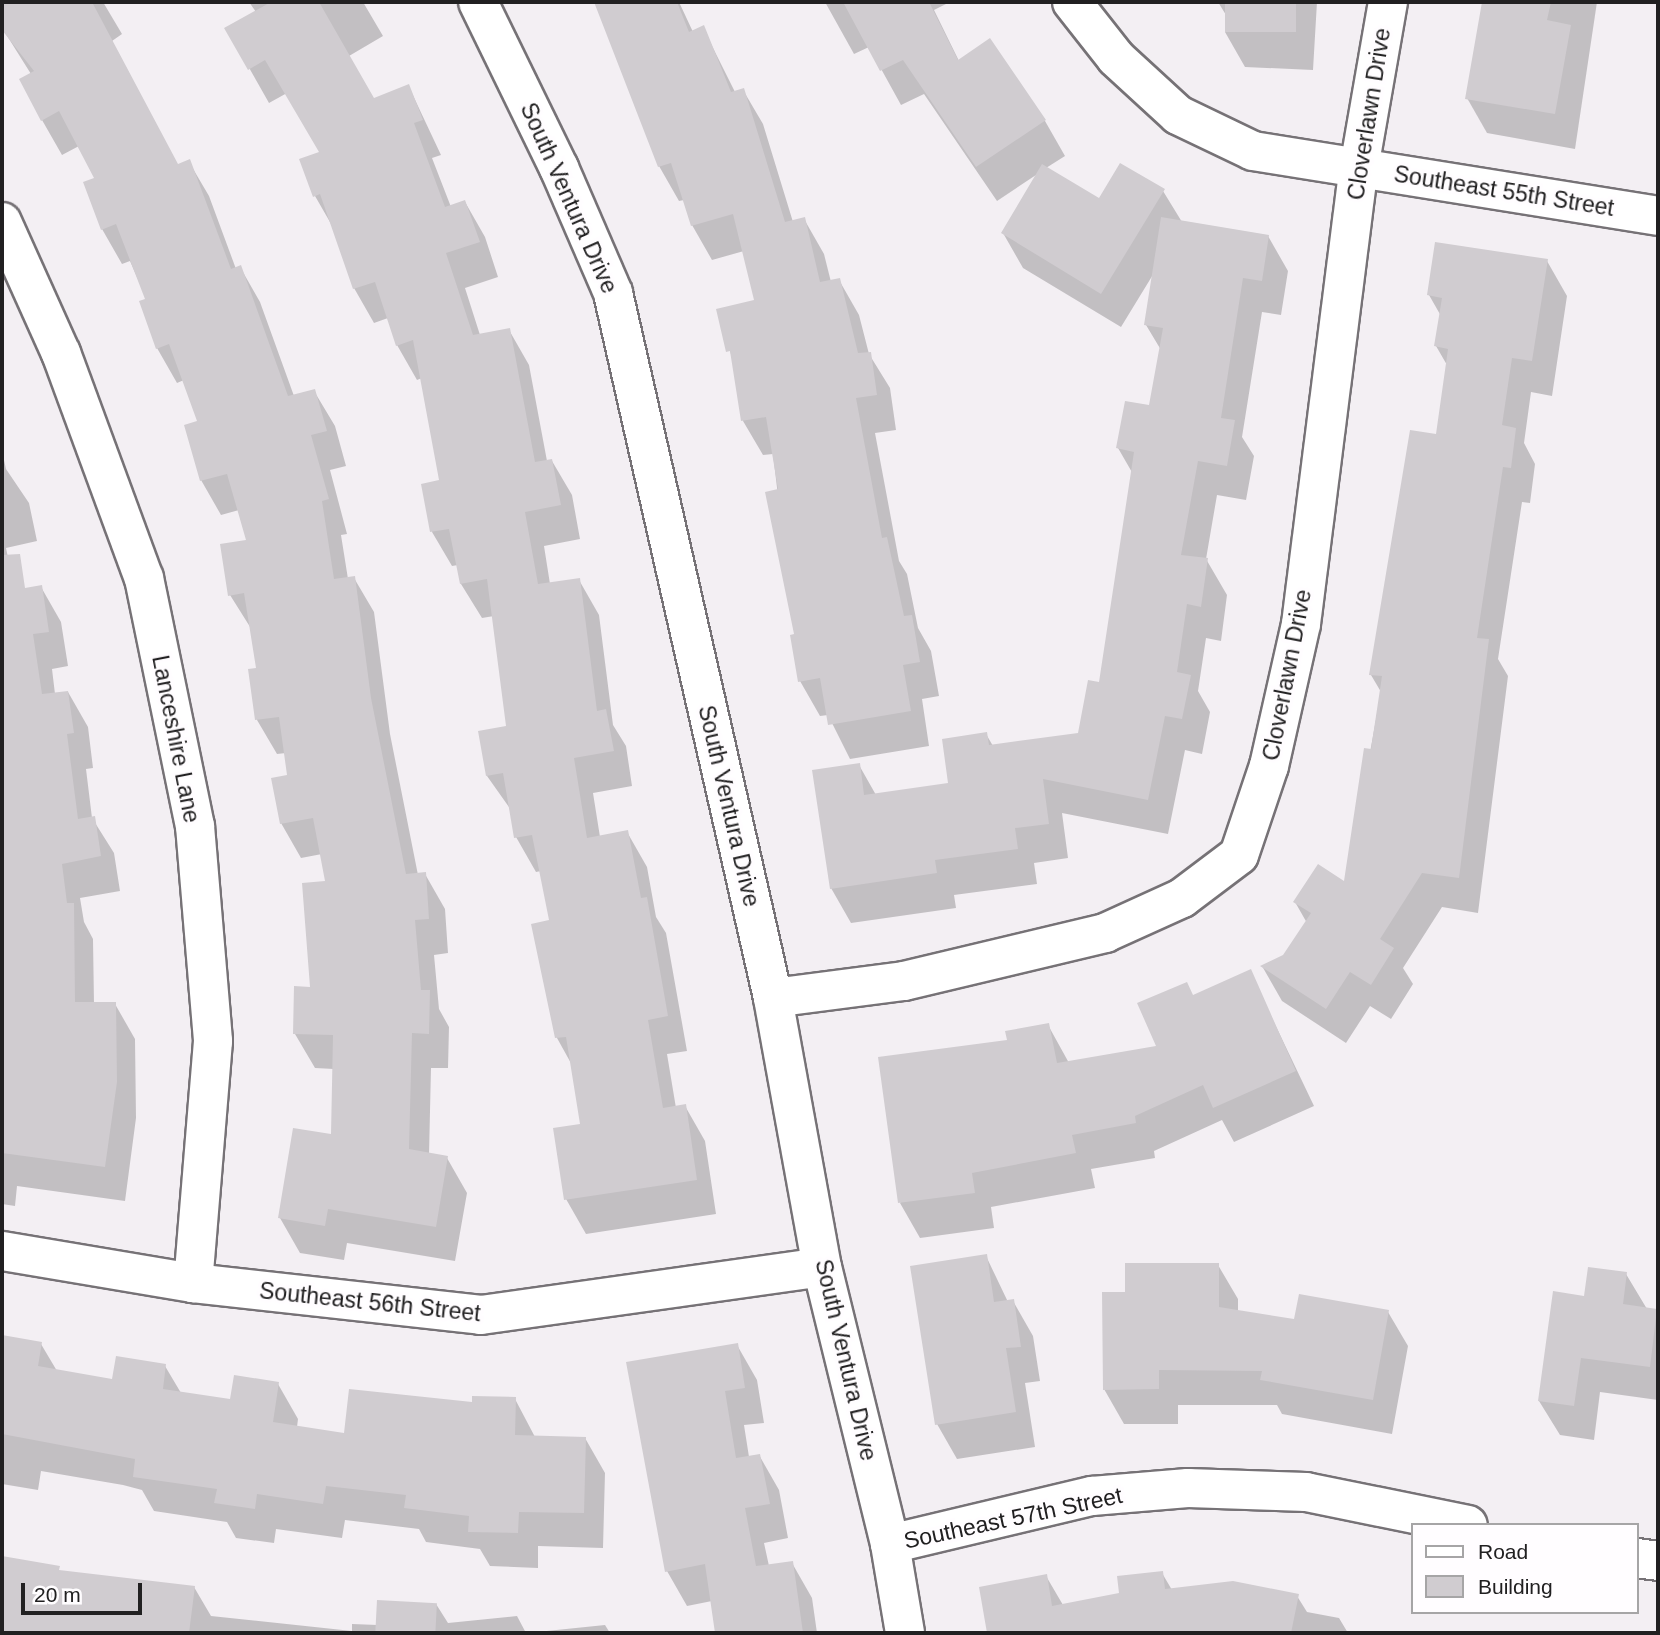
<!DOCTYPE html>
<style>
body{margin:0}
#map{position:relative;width:1660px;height:1635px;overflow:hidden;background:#f3eff3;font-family:Arial,sans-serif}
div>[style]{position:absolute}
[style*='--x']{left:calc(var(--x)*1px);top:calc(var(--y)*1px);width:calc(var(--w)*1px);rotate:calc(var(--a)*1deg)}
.shadow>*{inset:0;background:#0003}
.building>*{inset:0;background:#d0ccd0;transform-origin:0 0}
.roads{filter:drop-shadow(2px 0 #767276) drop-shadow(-2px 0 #767276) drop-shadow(0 2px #767276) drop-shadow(0 -2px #767276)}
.minor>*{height:38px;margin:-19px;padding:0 19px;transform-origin:19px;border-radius:19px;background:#fff}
span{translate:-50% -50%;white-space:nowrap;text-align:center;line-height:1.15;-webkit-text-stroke:7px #fffdff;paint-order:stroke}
.street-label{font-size:23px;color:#212021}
.frame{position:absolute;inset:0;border:4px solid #212021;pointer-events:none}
.legend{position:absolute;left:1411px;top:1523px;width:228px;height:91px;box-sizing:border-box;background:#fffdff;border:2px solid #a6a5a6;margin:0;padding:9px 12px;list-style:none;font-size:21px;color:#212021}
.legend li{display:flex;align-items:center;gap:14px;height:35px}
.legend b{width:35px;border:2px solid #a6a5a6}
.scale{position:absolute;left:21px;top:1583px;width:121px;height:32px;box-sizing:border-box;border:4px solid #212021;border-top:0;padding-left:9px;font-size:21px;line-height:24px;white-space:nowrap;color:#212021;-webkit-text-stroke:5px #fffdff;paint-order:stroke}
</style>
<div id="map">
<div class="shadow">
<i style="clip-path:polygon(47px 2px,103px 2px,122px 34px,112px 41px,178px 166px,189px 162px,209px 196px,236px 269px,240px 267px,260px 302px,294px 396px,314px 391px,335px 426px,346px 466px,330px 470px,347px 534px,341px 535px,348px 579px,354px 578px,374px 612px,390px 734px,418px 875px,425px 874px,445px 909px,448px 953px,434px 955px,439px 1009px,449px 1027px,448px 1068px,431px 1068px,429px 1155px,447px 1158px,467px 1193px,455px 1261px,347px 1243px,344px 1260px,300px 1253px,280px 1218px,333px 1136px,334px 1069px,315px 1068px,295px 1034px,312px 989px,327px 883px,322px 854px,301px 858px,281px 823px,289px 776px,286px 753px,277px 754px,257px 720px,258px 670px,252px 630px,230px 595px,248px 541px,239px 510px,221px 515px,201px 480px,199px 423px,184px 380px,177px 383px,157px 348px,147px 300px,130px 261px,122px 264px,102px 229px,96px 179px,79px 146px,62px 155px,42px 120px,31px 74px,4px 31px)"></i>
<i style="clip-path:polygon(249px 2px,363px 2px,383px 36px,349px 56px,373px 100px,409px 87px,441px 155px,432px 158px,451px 207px,465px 202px,485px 237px,498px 277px,465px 288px,480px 335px,509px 330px,529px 365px,547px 461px,552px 461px,572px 495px,580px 539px,544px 546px,550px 584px,579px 580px,599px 615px,613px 725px,626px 746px,632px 786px,593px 793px,600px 837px,627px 832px,647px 867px,656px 917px,666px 933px,687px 1051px,667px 1054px,676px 1108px,685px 1106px,705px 1141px,716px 1214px,586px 1234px,566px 1199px,582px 1126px,572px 1065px,557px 1038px,551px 922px,541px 871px,536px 872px,516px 837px,511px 810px,487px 776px,507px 727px,494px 616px,482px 618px,461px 584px,458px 565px,452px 566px,432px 532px,441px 482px,422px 378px,417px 380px,397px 345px,388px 318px,374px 323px,354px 288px,334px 229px,315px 196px,322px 153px,287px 93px,269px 103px,227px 29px,256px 12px)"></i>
<i style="clip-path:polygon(596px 2px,679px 2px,693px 32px,703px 28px,735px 92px,743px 90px,763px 124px,793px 222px,804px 219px,824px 254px,831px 282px,839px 280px,859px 315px,869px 354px,890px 388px,896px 430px,875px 433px,899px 561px,907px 574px,918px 628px,931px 651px,939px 696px,922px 699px,929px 746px,850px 759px,828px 715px,820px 716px,800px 681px,773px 454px,763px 455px,743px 421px,733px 361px,718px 310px,756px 301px,744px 251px,712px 260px,692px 225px,684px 200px,679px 201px,659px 166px)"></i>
<i style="clip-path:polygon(825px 2px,950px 2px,934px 10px,959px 61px,1045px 121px,1065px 156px,1046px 168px,1100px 200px,1163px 191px,1182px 222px,1268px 236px,1288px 271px,1281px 315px,1262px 312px,1242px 437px,1254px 456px,1246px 500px,1217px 495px,1206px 559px,1227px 595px,1221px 641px,1206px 638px,1198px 691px,1210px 712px,1202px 754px,1185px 750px,1168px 834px,1062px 813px,1068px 858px,1034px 863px,1037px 884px,954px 895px,956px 908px,851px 923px,831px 888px,859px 765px,876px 795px,950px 784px,986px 734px,993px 746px,1079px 735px,1100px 684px,1133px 474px,1118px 448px,1151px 407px,1161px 350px,1146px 325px,1154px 273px,1121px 327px,1023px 268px,1003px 233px,1039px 173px,997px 201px,924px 94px,901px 105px,869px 47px,854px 54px)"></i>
<i style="clip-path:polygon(1218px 2px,1317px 2px,1313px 70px,1245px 67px,1225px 32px,1226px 15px)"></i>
<i style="clip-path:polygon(1486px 2px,1597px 2px,1575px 149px,1487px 133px,1467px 98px)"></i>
<i style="clip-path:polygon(1547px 261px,1567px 296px,1552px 396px,1531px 392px,1524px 443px,1535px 464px,1530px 503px,1522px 502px,1498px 659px,1508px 676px,1478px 913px,1442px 907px,1403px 968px,1413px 984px,1391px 1019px,1370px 1006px,1346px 1043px,1282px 1001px,1262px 966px,1285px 957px,1307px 923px,1295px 902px,1346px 884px,1381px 692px,1371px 675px,1437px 436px,1447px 365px,1436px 346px,1441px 316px,1429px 295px)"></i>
<i style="clip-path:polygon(2px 451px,6px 469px,29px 503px,37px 541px,6px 548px,15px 591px,41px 587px,61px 622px,68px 666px,52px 669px,55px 694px,68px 692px,88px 727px,93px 768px,86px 769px,92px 818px,114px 853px,120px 891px,80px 898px,84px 922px,93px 939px,94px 1004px,115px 1004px,135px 1039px,136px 1118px,125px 1201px,17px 1186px,15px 1206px,2px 1204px)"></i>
<i style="clip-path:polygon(1250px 972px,1314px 1106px,1234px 1142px,1222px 1120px,1154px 1151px,1155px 1158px,1091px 1169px,1095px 1188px,991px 1207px,994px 1228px,920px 1238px,900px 1203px,1009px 1042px,1048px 1025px,1069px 1063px,1159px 1047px,1193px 996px)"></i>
<i style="clip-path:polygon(986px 1256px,1008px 1302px,1013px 1301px,1033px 1336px,1040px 1381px,1025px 1383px,1035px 1447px,957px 1459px,937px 1424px)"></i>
<i style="clip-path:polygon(1218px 1265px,1238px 1299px,1238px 1312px,1295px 1321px,1388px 1312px,1408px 1346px,1392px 1434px,1282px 1414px,1277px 1405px,1178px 1405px,1178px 1424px,1124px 1424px,1104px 1389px,1126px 1293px)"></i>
<i style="clip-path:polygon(1626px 1274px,1647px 1309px,1658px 1314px,1658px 1400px,1600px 1392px,1594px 1440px,1560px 1435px,1539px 1401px,1585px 1298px)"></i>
<i style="clip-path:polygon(2px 1337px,41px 1344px,57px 1371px,114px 1381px,165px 1366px,181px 1393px,231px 1401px,278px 1384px,298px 1419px,297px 1427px,346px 1435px,473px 1404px,515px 1399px,535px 1437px,585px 1438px,605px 1473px,603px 1548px,538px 1546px,538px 1568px,490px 1566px,480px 1549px,426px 1542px,419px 1529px,345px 1520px,342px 1538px,276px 1529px,274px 1543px,236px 1538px,227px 1522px,154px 1511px,142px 1490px,123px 1485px,41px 1471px,38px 1490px,2px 1484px)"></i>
<i style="clip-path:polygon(737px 1345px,757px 1380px,764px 1423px,744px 1425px,749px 1457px,759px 1455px,779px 1490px,788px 1538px,764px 1543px,769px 1566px,792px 1563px,812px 1598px,817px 1633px,717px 1633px,712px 1601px,687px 1606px,667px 1571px)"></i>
<i style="clip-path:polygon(2px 1558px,61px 1572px,194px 1587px,211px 1616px,352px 1631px,352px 1624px,378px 1625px,436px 1604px,448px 1623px,517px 1616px,526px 1633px,2px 1633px)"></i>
<i style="clip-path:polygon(1162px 1573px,1172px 1590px,1297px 1596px,1307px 1612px,1339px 1618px,1348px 1633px,989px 1633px,981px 1588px,1046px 1576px,1063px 1605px,1121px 1595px)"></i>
<i style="clip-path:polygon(605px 1625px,610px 1633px,527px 1633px)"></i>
</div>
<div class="building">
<i style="clip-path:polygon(2px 2px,92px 2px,178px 164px,190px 159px,231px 269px,241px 265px,288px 396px,315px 389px,327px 431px,311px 435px,329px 499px,322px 501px,334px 579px,355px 576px,371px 698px,406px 874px,426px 872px,429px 919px,415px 920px,421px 990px,430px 990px,429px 1034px,412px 1033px,409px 1149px,448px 1156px,436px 1227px,328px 1209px,325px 1226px,278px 1218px,293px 1128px,331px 1134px,333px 1035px,293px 1034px,294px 986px,310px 987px,302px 883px,325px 881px,313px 818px,280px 824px,271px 778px,287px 775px,279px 717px,255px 720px,248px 669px,256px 668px,244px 593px,228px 596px,220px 544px,246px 540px,227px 474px,200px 481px,184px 425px,197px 421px,169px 344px,156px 349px,139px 301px,145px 299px,116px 224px,101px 230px,83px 182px,94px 178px,59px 111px,41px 121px,19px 79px,34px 71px,2px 30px)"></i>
<i style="clip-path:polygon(271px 2px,319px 2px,374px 98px,409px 84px,423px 120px,414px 123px,445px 207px,465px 200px,480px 242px,446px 253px,473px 335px,510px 328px,535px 462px,552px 459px,561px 505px,525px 512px,538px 584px,580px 578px,597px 711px,606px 709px,614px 751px,574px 758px,587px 838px,628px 830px,641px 898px,647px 897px,668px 1016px,648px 1020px,663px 1108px,686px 1104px,697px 1180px,564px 1200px,553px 1128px,580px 1124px,566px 1037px,555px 1038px,531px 924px,549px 920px,532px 835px,514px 838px,503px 773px,486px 776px,478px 731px,506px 726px,487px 579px,460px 584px,449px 529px,430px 532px,421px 484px,439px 480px,413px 340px,396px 346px,375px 282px,353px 289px,320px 194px,313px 197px,299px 159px,319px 152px,265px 60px,248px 70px,224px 28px)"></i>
<i style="clip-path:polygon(594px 2px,677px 2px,689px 32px,704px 25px,731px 92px,744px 88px,785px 222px,805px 217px,820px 282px,840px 278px,858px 353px,871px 352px,877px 395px,856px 398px,882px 538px,887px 537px,904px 616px,912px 615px,920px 662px,903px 665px,911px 711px,828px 725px,820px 678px,798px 682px,790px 635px,794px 634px,765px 492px,778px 489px,766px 417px,741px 421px,730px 351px,726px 352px,716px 309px,754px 300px,733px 214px,691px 226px,671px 163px,658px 167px)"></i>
<i style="clip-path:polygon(843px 2px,929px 2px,958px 60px,990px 38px,1046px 120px,976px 167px,903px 60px,880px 71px)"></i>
<i style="left:1225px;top:2px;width:71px;height:30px"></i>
<i style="clip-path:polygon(1482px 2px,1551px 2px,1547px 20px,1571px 25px,1555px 114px,1465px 99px)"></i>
<i style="clip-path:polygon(1120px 163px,1165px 189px,1101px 294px,1001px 233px,1042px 164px,1099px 198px)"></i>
<i style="clip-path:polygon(1161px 217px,1269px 235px,1262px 281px,1243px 278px,1221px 418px,1235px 420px,1227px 466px,1198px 461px,1181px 555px,1208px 558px,1201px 607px,1187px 604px,1177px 672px,1191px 675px,1182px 719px,1165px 716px,1148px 800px,1043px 779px,1049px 824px,1015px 828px,1018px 849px,935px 860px,937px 873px,830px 889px,812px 770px,860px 763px,864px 795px,948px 783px,942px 739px,987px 732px,989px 745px,1078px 733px,1088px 680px,1099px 682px,1134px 452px,1116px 448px,1125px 401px,1149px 405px,1163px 328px,1144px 325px)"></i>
<i style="clip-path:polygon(1435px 242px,1548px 259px,1532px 361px,1512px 358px,1502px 425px,1516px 428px,1511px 468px,1503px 467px,1477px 638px,1489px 639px,1459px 878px,1422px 873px,1380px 939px,1394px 948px,1371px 985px,1350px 972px,1326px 1009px,1260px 966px,1283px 955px,1311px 913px,1293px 902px,1318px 864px,1344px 881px,1364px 748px,1371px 749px,1382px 676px,1369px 675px,1410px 430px,1436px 434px,1448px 349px,1434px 346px,1442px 298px,1427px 295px)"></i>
<i style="clip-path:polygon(20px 554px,25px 588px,42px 585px,49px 632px,33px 634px,42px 694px,68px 691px,74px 733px,67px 734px,78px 819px,95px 816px,101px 856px,62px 864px,67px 903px,74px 903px,75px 1002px,116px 1002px,117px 1082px,105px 1167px,2px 1153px,2px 555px)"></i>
<i style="clip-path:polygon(1251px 969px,1296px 1071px,1213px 1108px,1203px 1085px,1135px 1116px,1136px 1123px,1072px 1135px,1076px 1153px,972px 1173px,975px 1193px,898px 1203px,878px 1057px,1007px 1040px,1005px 1031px,1049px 1023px,1057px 1063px,1156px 1046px,1137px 1003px,1187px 982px,1193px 995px)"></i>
<i style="clip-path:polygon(987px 1254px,994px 1302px,1014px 1299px,1021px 1347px,1006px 1348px,1016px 1412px,935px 1425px,910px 1266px)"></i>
<i style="clip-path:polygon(1125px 1263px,1219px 1263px,1219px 1307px,1294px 1319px,1299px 1294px,1389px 1310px,1373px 1400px,1260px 1380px,1262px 1371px,1159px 1370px,1159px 1389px,1103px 1390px,1102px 1292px,1125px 1292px)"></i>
<i style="clip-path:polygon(1588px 1267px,1627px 1272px,1623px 1304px,1657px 1309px,1650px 1367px,1581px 1358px,1574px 1406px,1538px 1401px,1553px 1291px,1584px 1296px)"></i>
<i style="clip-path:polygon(2px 1335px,42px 1342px,38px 1366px,112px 1379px,116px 1356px,166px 1364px,163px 1389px,230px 1399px,234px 1375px,279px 1382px,273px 1422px,344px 1433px,349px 1389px,472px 1402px,472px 1396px,516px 1397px,515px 1435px,586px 1437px,584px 1513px,519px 1512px,518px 1533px,468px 1532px,469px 1516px,404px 1508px,406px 1495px,326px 1486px,323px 1504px,257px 1494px,255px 1509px,214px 1503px,217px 1489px,133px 1477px,135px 1459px,2px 1434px)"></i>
<i style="clip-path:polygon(738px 1343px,745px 1388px,725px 1391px,736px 1458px,760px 1454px,770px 1504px,745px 1508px,756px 1566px,793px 1561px,803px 1633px,715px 1633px,705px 1564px,665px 1572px,626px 1362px)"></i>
<i style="clip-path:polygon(2px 1556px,60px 1566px,59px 1570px,195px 1586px,189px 1633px,2px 1633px)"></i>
<i style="clip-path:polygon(1163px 1571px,1165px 1589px,1233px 1581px,1299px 1594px,1291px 1633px,987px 1633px,979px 1587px,1047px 1574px,1052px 1606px,1119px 1593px,1117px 1576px)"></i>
<i style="left:377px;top:1600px;width:60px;height:33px;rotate:3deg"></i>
</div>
<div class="roads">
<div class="minor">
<i style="--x:478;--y:2;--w:185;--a:64"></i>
<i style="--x:559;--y:168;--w:136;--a:66.6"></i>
<i style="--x:613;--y:293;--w:723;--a:77.21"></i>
<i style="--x:773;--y:998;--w:273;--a:79.7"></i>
<i style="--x:822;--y:1267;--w:285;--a:76.2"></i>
<i style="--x:890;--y:1544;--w:90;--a:80.4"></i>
<i style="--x:1072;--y:2;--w:71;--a:51.8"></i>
<i style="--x:1116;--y:58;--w:84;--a:42.6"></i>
<i style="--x:1178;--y:115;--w:83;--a:25.6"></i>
<i style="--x:1253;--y:151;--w:410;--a:9.1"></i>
<i style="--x:2;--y:222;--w:144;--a:65.8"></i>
<i style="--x:61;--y:353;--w:240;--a:69.8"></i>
<i style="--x:144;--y:578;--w:253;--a:78.4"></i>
<i style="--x:195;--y:826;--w:216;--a:85.2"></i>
<i style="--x:213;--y:1041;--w:243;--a:94.7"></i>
<i style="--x:773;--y:998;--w:132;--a:-7.4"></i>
<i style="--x:904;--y:981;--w:207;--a:-13.4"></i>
<i style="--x:1105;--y:933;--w:85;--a:-24.4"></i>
<i style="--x:1182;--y:898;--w:71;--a:-37"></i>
<i style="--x:1239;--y:855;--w:94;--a:-71.4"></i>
<i style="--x:1269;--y:766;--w:146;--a:-77.3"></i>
<i style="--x:1301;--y:624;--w:460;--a:-82.8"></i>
<i style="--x:1359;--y:168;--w:169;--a:-80.1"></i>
<i style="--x:2;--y:1251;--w:194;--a:9.5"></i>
<i style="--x:193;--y:1283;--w:290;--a:6.3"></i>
<i style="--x:481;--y:1315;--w:344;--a:-8"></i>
<i style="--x:890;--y:1544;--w:208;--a:-13.4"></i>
<i style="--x:1092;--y:1496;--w:96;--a:-4.8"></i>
<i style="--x:1188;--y:1488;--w:118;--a:1.9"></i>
<i style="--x:1306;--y:1492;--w:165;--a:11.5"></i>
<i style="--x:1637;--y:1558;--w:21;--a:8"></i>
</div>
</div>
<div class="street-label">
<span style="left:1369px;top:114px;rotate:-81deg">Cloverlawn Drive</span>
<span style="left:1504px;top:191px;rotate:9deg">Southeast 55th Street</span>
<span style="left:569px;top:198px;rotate:66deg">South Ventura Drive</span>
<span style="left:1287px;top:675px;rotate:-79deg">Cloverlawn Drive</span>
<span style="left:176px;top:739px;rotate:79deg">Lanceshire Lane</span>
<span style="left:729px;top:806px;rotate:77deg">South Ventura Drive</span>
<span style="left:370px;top:1302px;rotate:6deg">Southeast 56th Street</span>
<span style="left:846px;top:1360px;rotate:77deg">South Ventura Drive</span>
<span style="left:1013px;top:1518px;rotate:-12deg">Southeast 57th Street</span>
</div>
<div class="frame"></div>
<ul class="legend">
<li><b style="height:9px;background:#fff"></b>Road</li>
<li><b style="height:19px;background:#d0ccd0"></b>Building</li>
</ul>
<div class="scale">20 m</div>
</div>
